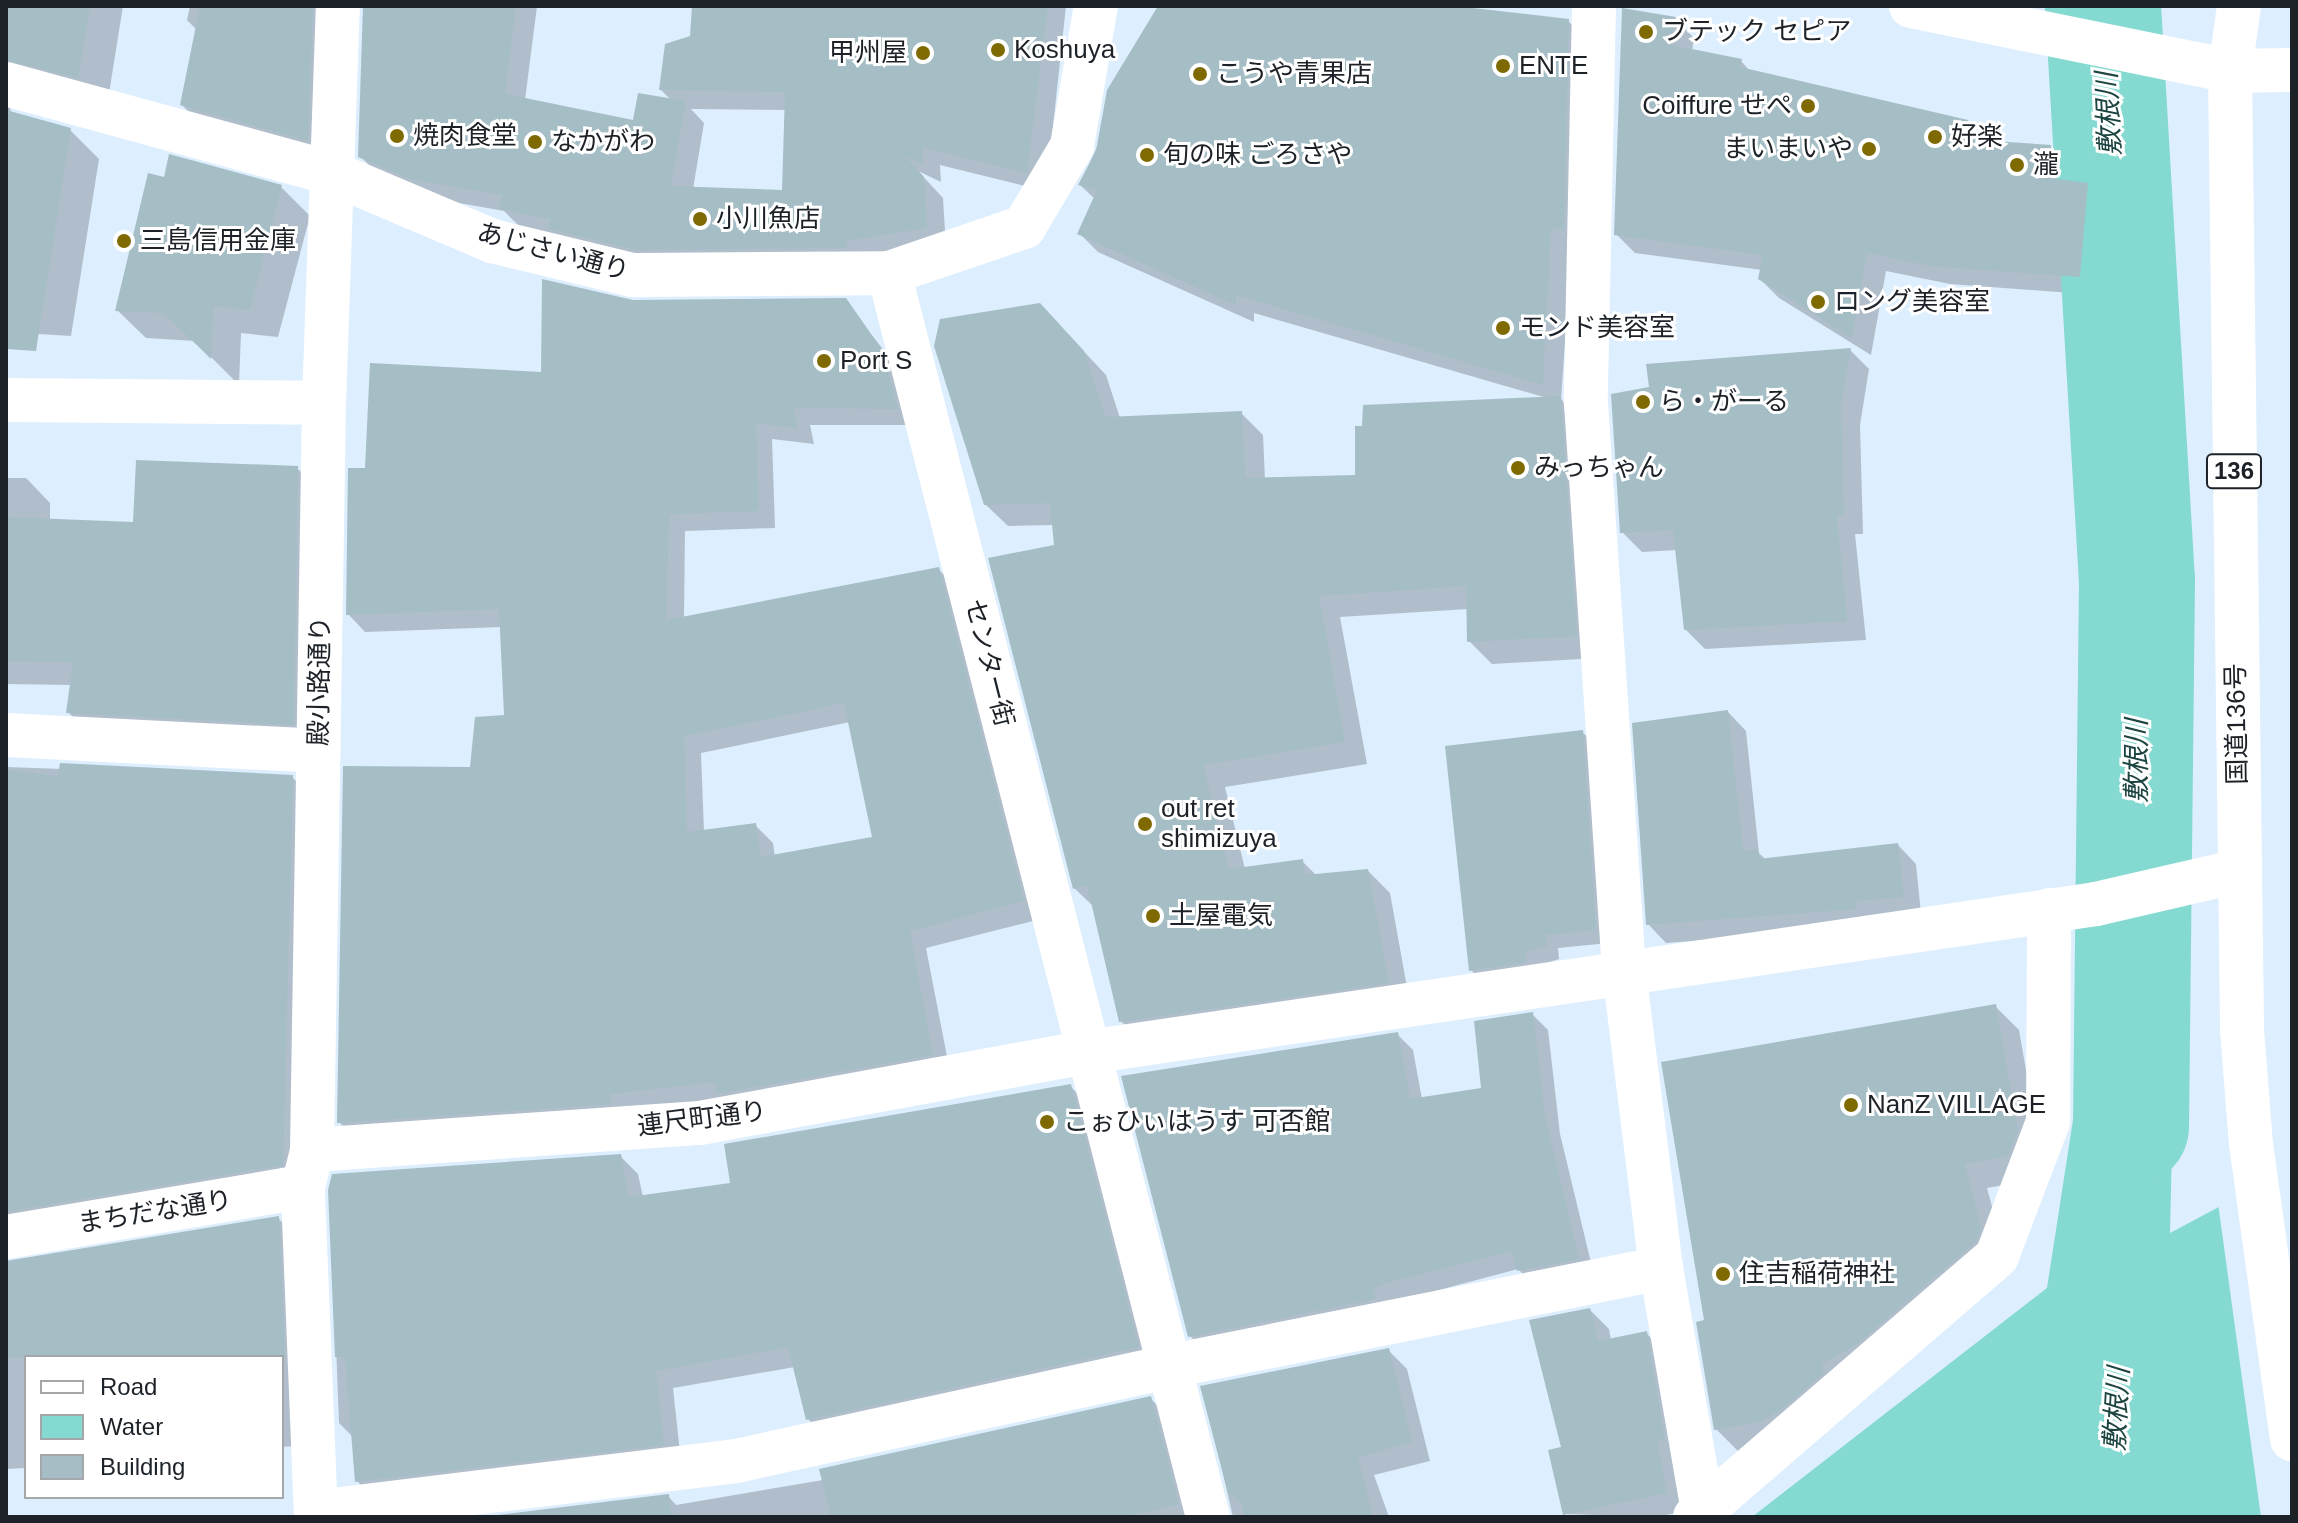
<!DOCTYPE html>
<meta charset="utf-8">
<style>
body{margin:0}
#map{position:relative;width:2298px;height:1523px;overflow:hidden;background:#ddeefe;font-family:Helvetica,"Noto Sans JP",sans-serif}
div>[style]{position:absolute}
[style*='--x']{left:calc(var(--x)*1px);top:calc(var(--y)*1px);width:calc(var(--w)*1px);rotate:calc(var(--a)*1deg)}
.water>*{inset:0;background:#84d9d0}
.pier>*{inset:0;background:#ddeefe}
.shadow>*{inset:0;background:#0003}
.river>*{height:116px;margin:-58px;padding:0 58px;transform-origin:58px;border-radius:58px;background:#84d9d0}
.building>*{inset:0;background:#a5bdc5}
.minor>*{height:44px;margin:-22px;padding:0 22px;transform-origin:22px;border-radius:22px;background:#fff}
.highway>*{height:44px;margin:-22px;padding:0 22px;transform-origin:22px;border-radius:22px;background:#fff}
.dots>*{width:22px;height:22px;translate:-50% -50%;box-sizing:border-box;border:4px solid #fff;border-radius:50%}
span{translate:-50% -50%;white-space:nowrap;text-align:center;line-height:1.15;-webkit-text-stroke:6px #fff;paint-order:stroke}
.shield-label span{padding:2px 6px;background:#fff;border:2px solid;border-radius:6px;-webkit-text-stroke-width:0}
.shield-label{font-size:24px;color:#1c2228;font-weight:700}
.poi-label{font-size:26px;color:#1c2228}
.left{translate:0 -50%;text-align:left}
.right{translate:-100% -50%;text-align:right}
.street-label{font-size:26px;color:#1c2228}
.water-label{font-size:28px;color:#1c4440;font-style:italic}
.frame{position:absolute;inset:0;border:8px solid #1c2228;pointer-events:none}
.legend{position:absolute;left:24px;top:1355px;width:260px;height:144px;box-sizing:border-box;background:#fff;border:2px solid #a4a7a9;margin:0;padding:10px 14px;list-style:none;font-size:24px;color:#1c2228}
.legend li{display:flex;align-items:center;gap:16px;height:40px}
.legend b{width:40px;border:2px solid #a4a7a9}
</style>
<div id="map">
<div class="water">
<i style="clip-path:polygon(2097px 965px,2176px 970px,2170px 1233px,2292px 1168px,2292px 1517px,1752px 1517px,2047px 1288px)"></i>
</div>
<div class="pier">
<i style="clip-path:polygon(2292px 1164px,2292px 1517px,2261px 1517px,2218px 1203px)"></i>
</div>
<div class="shadow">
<i style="clip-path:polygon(6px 6px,123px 6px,107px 106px,30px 88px,10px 108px,11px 113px,69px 129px,99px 159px,71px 336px,6px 332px)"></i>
<i style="clip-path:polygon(190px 6px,342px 6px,326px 157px,200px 123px,182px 105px,197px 30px,187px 20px)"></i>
<i style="clip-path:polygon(evenodd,365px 6px,537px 6px,525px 100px,634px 123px,672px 101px,661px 90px,692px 38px,694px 6px,1066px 6px,1046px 191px,940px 165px,941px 182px,918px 171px,943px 198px,946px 247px,657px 269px,521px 228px,504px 211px,431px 198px,380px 176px,360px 156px,365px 6px,691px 109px,786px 110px,784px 192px,693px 189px,704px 123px,691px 109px)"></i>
<i style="clip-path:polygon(1160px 6px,1438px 6px,1568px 21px,1587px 40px,1561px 399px,1583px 421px,1598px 658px,1492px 664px,1469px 641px,1468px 609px,1340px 617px,1367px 764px,1225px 787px,1245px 869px,1302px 861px,1317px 876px,1368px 871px,1390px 893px,1410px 1004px,1143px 1044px,1121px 1021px,1094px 907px,1074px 888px,1054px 525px,1008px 526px,985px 504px,1062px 328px,1106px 375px,1120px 418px,1241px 413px,1263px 435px,1265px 480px,1357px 477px,1364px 428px,1547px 398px,1254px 313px,1254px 322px,1098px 252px,1079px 233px,1095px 199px,1080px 185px)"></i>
<i style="clip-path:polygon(1675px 19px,1694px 38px,1692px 51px,1741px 61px,1751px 72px,1967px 122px,1985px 143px,2050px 147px,2069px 166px,2068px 182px,2087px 185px,2106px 204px,2098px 295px,1950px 284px,1886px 271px,1871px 355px,1779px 298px,1760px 279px,1762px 270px,1635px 253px,1616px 234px)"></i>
<i style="clip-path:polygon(166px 180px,281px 187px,310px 216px,278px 337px,241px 333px,239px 385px,195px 341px,146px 338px,117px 310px)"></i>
<i style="clip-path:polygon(evenodd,845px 301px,900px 371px,914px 425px,810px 425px,814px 444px,772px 439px,775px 528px,685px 531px,684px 618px,938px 569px,956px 587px,1041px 919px,926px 948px,950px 1072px,628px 1121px,357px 1140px,339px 1122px,472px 769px,506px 717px,502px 627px,365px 632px,348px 614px,367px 470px,543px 374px,633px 302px,845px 301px,850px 722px,875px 839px,775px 857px,773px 843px,755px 825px,704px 832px,701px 753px,850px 722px)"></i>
<i style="clip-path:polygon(1850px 350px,1869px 369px,1860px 425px,1863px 534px,1855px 534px,1866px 640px,1705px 649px,1685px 629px,1677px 550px,1642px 552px,1622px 532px)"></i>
<i style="clip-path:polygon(297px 468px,321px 492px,317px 748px,92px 736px,68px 712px,72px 685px,6px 684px,6px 478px,26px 478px,50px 503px,50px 521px,135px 524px)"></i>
<i style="clip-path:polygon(1728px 712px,1746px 731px,1759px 853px,1766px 860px,1898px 845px,1916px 864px,1921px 914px,1874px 927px,1666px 943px,1648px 924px)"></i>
<i style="clip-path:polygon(1582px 732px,1596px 745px,1609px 943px,1558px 948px,1559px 959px,1484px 983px,1471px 970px)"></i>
<i style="clip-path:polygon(6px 767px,292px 777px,310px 795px,300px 1183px,6px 1239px)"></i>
<i style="clip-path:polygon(1995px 1006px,2019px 1030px,2041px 1156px,2032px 1180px,1987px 1188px,2004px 1251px,1740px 1453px,1716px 1429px,1706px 1322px)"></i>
<i style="clip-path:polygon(1532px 1014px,1548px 1030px,1560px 1134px,1594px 1275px,1535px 1286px,1518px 1269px,1206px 1352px,1190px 1336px,1397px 1034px,1413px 1050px,1422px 1099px,1484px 1090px)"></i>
<i style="clip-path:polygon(1071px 1087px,1089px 1105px,1156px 1365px,826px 1437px,808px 1419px,795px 1367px,673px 1388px,681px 1462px,375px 1499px,357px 1481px,353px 1437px,339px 1423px,330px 1190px,620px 1156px,638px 1174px,643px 1197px,733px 1185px)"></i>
<i style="clip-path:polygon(278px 1218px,296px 1236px,305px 1445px,282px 1447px,282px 1357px,26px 1357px,26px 1468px,6px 1469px,6px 1262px)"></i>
<i style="clip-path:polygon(1590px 1310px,1609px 1329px,1611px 1340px,1646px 1333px,1665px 1352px,1685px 1511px,1657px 1517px,1565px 1514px,1564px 1449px)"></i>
<i style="clip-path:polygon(1388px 1350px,1407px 1369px,1430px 1461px,1374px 1475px,1389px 1517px,1233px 1517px,1203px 1387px)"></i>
<i style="clip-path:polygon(1150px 1398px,1169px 1417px,1195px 1517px,499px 1517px,668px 1496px,676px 1505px,823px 1480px)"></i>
</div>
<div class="river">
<i style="--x:2103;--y:6;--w:576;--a:86.62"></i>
<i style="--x:2137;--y:581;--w:546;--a:90.63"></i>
</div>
<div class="building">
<i style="clip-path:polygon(6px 6px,90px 6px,78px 78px,6px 60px)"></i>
<i style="clip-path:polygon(200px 6px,313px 6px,308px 141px,180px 105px)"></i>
<i style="clip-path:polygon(363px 6px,516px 6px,505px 94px,633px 120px,638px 93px,686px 101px,671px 186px,782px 190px,785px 92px,659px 90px,665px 44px,690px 36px,692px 6px,1048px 6px,1027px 173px,922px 147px,923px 164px,905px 156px,924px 177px,927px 228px,847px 241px,847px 248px,636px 250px,548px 229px,550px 219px,499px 209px,502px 195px,410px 179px,358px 157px)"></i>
<i style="clip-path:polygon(1158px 6px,1455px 6px,1569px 19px,1564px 230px,1551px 228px,1543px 385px,1236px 295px,1236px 305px,1077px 234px,1097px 190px,1078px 185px,1096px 151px,1107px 90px)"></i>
<i style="clip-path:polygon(1622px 8px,1676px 17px,1672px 45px,1742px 59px,1740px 67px,1968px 120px,1964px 139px,2051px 145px,2049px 178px,2088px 183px,2080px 277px,1930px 266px,1867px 253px,1852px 338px,1758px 279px,1763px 255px,1614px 235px)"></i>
<i style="clip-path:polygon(6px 110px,71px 128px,36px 351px,6px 349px)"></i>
<i style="clip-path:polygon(169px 154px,282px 185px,250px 310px,213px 306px,211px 359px,164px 313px,115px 311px,148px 173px,164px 177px)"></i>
<i style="clip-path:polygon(evenodd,542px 279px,633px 300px,846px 298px,883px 351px,898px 409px,793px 408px,798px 428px,756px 423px,759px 511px,669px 514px,666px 620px,939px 567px,1024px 901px,910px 931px,933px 1055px,717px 1094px,715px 1082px,610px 1094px,612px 1104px,337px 1123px,343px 766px,470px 767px,475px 717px,504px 715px,499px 609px,346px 615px,348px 468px,365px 468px,370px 363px,541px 372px,542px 279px,844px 703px,872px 837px,761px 857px,756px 823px,687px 832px,684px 736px,844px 703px)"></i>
<i style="clip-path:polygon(1040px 303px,1084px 351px,1106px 417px,1242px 411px,1245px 478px,1355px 475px,1355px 426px,1362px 426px,1363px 405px,1561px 396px,1577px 636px,1467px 642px,1466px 586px,1319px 596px,1345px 742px,1203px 765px,1229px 869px,1303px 859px,1305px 875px,1368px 869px,1389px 983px,1119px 1022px,1087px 885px,1073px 889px,988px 558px,1054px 545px,1050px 503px,984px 505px,934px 346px,940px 319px)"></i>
<i style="clip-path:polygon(1851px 348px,1841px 404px,1844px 515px,1837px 515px,1847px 621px,1684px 630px,1673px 530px,1620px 533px,1611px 394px,1649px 387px,1646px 364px)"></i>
<i style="clip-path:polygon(136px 460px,298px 466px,294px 725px,66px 713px,73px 662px,6px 661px,6px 517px,133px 522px)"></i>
<i style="clip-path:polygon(1728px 710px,1743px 851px,1758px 850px,1759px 859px,1898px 843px,1904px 897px,1856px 901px,1857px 909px,1646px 925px,1632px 723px)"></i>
<i style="clip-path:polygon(1583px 730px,1596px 930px,1545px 935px,1547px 946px,1525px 951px,1527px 962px,1469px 971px,1445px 746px)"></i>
<i style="clip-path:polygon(60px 763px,293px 775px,283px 1165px,6px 1212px,6px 770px,58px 776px)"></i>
<i style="clip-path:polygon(1996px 1004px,2018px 1131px,2008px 1156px,1965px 1164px,1981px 1227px,1976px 1241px,1856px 1345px,1822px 1364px,1824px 1373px,1779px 1411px,1760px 1422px,1714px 1430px,1696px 1322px,1704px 1320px,1661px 1062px)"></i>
<i style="clip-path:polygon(1533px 1012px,1545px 1116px,1579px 1259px,1517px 1271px,1512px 1251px,1383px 1284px,1374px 1288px,1376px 1299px,1188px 1337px,1121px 1076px,1398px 1032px,1410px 1099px,1481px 1088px,1474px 1021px)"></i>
<i style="clip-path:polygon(1071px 1084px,1139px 1347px,806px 1420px,788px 1347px,656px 1371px,664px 1445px,355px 1482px,345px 1357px,335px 1357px,328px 1190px,332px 1174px,621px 1154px,629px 1197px,730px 1183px,724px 1144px)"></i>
<i style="clip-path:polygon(279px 1216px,285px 1357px,6px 1357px,6px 1261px)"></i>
<i style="clip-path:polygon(1590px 1308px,1598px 1341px,1647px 1331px,1665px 1439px,1657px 1441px,1667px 1493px,1563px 1515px,1548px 1450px,1561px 1447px,1529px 1320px)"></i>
<i style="clip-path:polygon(1389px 1348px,1412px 1442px,1358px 1457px,1373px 1517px,1244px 1517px,1241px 1502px,1228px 1493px,1200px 1386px)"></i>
<i style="clip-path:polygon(1151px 1396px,1179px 1504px,1124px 1517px,831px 1517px,819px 1469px)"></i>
<i style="clip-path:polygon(669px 1494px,671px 1517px,482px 1517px)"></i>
</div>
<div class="minor">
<i style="--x:1594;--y:6;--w:397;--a:91.2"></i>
<i style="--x:1586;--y:403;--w:569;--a:86.17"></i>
<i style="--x:1624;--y:971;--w:299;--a:82.9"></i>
<i style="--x:1661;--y:1268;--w:247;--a:80.2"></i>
<i style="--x:1911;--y:6;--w:326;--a:11.5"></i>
<i style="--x:6;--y:84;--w:338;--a:15.3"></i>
<i style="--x:332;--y:173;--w:174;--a:23"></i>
<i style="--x:492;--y:241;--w:145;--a:13.6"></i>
<i style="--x:633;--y:275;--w:256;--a:-0.4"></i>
<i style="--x:889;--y:273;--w:143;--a:-18.8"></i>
<i style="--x:1024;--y:227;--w:94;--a:-59.3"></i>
<i style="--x:1072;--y:146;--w:142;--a:-80.3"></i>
<i style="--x:889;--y:273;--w:1284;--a:75.62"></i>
<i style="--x:6;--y:400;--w:318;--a:0.5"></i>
<i style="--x:6;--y:735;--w:313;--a:2.9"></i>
<i style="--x:312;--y:1150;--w:389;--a:-4"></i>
<i style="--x:700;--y:1123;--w:394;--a:-10.4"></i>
<i style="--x:1088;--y:1052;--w:1019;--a:-8.35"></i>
<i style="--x:2096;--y:904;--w:147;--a:-13"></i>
<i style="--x:6;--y:1237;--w:301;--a:-9.6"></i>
<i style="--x:316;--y:1512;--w:423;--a:-6.9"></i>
<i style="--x:736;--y:1461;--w:445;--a:-12.3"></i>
<i style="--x:1171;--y:1366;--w:500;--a:-11.3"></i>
<i style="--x:316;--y:1517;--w:330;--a:-92.3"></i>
<i style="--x:303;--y:1187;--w:38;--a:-76"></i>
<i style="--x:312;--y:1150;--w:747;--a:-89.08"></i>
<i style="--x:324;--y:403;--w:397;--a:-88"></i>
<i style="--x:1695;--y:1517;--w:399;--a:-40.8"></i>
<i style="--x:1997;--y:1256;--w:143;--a:-69.2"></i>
<i style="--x:2048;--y:1122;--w:212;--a:-89.7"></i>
</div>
<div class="highway">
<i style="--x:2239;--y:6;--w:66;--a:97.9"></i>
<i style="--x:2230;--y:71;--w:959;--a:89.28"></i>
<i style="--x:2242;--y:1030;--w:114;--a:85.5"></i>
<i style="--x:2251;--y:1144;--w:298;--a:82.1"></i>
<i style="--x:2230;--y:71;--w:62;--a:-0.9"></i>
</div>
<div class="dots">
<i style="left:1646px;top:32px;background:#7f6901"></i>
<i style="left:998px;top:50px;background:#7f6901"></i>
<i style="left:923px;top:53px;background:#7f6901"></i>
<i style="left:1503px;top:66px;background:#7f6901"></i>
<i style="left:1200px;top:74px;background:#7f6901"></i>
<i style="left:1808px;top:106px;background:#7f6901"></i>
<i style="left:397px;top:136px;background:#7f6901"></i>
<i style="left:1935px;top:137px;background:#7f6901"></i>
<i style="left:535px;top:142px;background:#7f6901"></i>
<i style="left:1869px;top:149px;background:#7f6901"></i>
<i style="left:1147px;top:155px;background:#7f6901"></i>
<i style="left:2017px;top:165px;background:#7f6901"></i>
<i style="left:700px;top:219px;background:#7f6901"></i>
<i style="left:124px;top:241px;background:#7f6901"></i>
<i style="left:1818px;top:302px;background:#7f6901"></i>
<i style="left:1503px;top:328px;background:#7f6901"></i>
<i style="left:824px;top:361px;background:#7f6901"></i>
<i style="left:1643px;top:402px;background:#7f6901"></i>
<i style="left:1518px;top:468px;background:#7f6901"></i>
<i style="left:1145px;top:824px;background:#7f6901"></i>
<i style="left:1153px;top:916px;background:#7f6901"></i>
<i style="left:1851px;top:1105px;background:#7f6901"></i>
<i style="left:1047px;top:1122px;background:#7f6901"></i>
<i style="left:1723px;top:1274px;background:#7f6901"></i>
</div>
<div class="shield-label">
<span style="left:2234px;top:471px">136</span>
</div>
<div class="poi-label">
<span class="left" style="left:1662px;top:32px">ブテック セピア</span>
<span class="left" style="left:1014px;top:50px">Koshuya</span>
<span class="right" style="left:907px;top:53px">甲州屋</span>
<span class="left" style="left:1519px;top:66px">ENTE</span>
<span class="left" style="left:1216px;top:74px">こうや青果店</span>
<span class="right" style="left:1792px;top:106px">Coiffure せぺ</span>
<span class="left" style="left:413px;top:136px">焼肉食堂</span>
<span class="left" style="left:1951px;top:137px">好楽</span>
<span class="left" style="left:551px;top:142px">なかがわ</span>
<span class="right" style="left:1853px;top:149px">まいまいや</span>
<span class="left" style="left:1163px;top:155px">旬の味 ごろさや</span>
<span class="left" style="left:2033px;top:165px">瀧</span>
<span class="left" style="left:716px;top:219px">小川魚店</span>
<span class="left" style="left:140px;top:241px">三島信用金庫</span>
<span class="left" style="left:1834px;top:302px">ロング美容室</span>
<span class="left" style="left:1519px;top:328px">モンド美容室</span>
<span class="left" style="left:840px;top:361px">Port S</span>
<span class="left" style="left:1659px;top:402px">ら・がーる</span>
<span class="left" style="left:1534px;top:468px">みっちゃん</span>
<span class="left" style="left:1161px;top:824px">out ret<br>shimizuya</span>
<span class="left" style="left:1169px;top:916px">土屋電気</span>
<span class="left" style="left:1867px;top:1105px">NanZ VILLAGE</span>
<span class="left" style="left:1063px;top:1122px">こぉひぃはうす 可否館</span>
<span class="left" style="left:1739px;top:1274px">住吉稲荷神社</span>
</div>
<div class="street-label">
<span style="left:553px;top:252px;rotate:15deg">あじさい通り</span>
<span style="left:989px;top:663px;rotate:76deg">センター街</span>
<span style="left:320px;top:681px;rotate:-89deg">殿小路通り</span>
<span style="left:2237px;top:724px;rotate:-91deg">国道136号</span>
<span style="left:702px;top:1119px;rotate:-7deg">連尺町通り</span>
<span style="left:155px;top:1212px;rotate:-9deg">まちだな通り</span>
</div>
<div class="water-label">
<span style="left:2109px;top:114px;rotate:-93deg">敷根川</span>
<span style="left:2137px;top:761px;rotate:-90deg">敷根川</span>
<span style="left:2117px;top:1409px;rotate:-87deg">敷根川</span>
</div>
<div class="frame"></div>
<ul class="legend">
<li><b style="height:10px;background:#fff"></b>Road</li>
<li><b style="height:22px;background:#84d9d0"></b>Water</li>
<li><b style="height:22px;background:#a5bdc5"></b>Building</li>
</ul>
</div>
